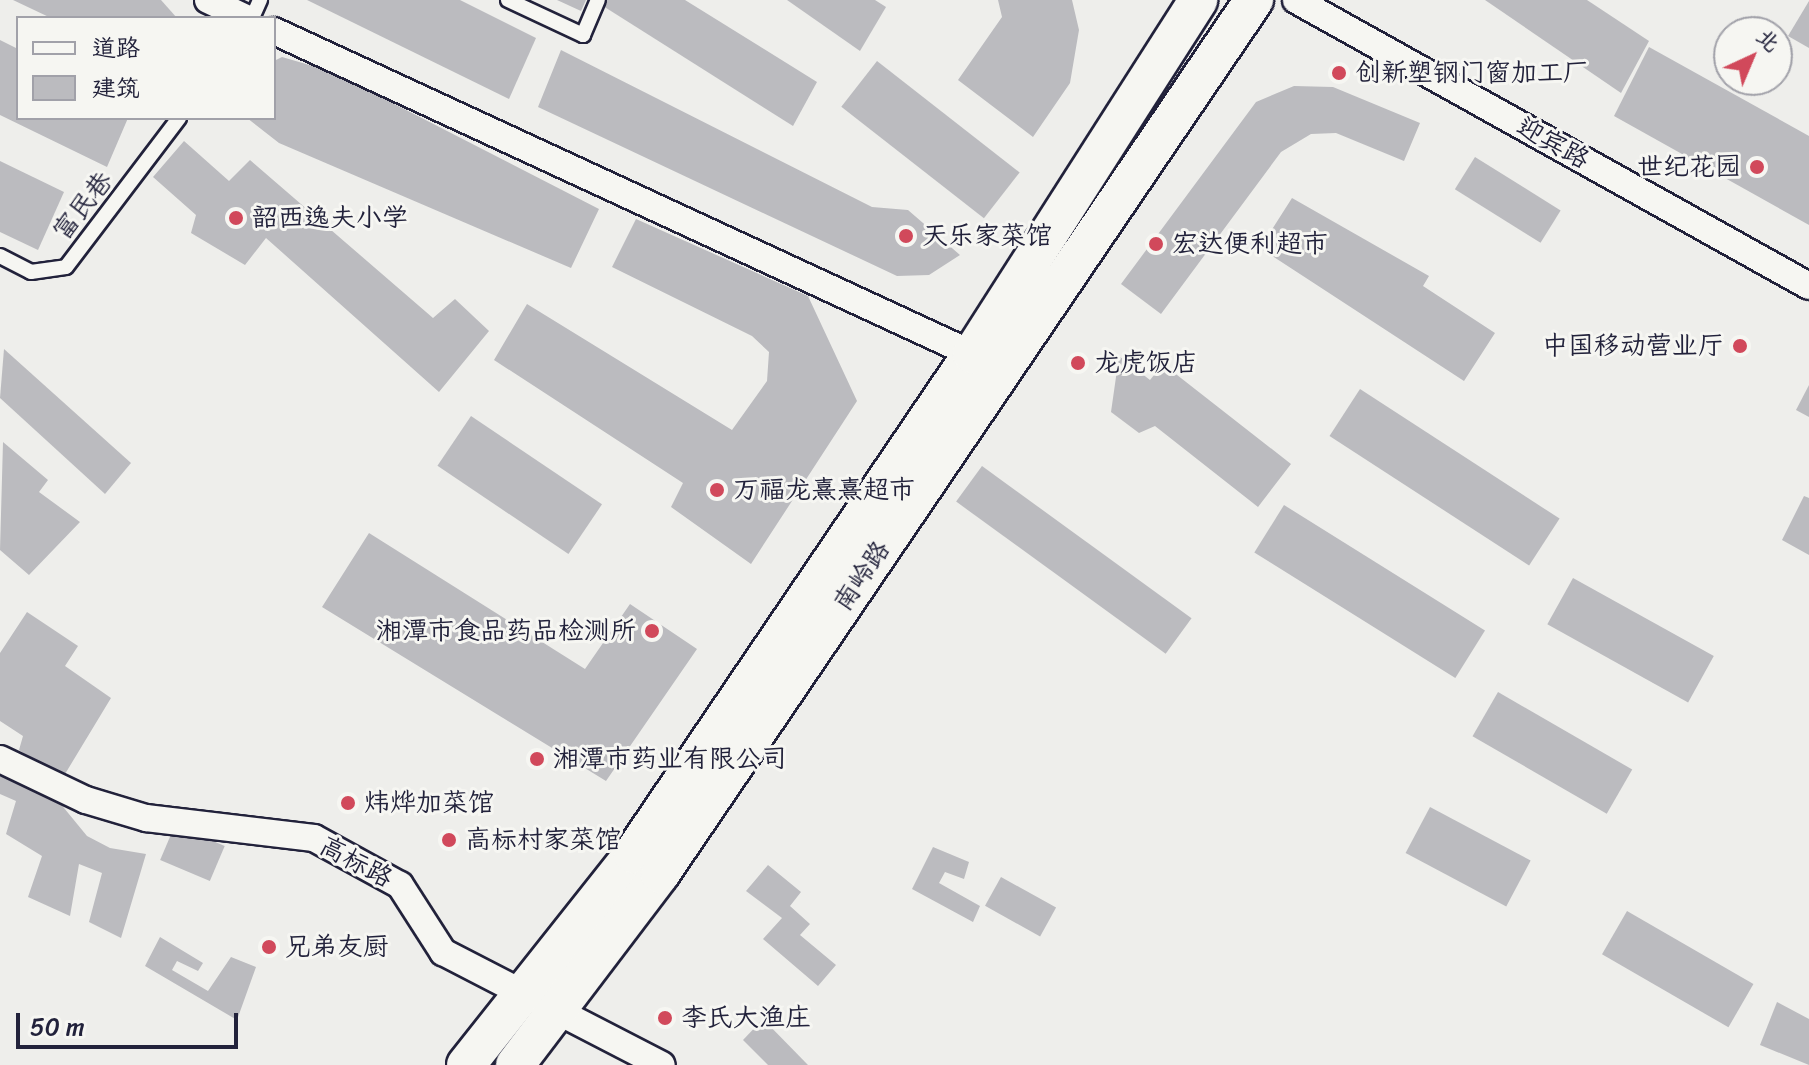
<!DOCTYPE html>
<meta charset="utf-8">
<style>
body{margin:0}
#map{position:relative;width:1809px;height:1065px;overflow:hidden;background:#eeeeeb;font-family:Sriracha,"LXGW WenKai TC",sans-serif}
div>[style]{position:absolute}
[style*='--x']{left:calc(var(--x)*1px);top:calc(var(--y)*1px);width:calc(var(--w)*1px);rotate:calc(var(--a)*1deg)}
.building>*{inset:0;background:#bbbbbf;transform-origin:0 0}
.roads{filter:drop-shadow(2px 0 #22223b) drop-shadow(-2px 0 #22223b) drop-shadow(0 2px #22223b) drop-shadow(0 -2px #22223b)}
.lane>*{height:14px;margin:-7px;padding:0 7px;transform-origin:7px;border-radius:7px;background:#f6f6f2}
.street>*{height:26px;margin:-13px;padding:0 13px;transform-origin:13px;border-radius:13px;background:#f6f6f2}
.secondary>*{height:38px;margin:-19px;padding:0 19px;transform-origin:19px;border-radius:19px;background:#f6f6f2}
.dots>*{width:22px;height:22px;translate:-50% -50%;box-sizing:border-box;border:4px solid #f6f6f2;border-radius:50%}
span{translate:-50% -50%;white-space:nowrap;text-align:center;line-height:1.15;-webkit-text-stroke:6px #f6f6f2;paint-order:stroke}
.poi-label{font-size:26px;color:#22223b}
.left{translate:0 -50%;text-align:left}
.right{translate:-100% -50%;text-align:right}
.street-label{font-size:26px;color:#22223b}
.legend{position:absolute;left:16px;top:16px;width:260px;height:104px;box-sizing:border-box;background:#f6f6f2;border:2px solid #a1a1a9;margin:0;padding:10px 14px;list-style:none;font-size:24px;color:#22223b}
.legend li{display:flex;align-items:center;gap:16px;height:40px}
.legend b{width:40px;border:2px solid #a1a1a9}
.north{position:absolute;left:1713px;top:16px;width:80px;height:80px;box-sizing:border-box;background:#f6f6f2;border:2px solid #a1a1a9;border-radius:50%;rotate:44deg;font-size:22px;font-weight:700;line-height:32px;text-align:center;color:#22223b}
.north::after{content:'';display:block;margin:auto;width:28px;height:36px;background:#d1495b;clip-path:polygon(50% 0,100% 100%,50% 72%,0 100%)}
.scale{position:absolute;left:16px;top:1013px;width:222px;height:36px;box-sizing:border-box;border:4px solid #22223b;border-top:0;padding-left:10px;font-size:24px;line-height:28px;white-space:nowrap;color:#22223b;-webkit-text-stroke:6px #f6f6f2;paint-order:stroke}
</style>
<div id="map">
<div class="building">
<i style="clip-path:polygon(13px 0,161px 0,177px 18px,51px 18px)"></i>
<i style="clip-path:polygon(307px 0,460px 0,536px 38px,509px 99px)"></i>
<i style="clip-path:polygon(557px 0,586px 0,581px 11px)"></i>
<i style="clip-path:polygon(606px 0,685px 0,817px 82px,793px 126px,603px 6px)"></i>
<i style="clip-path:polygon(787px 0,875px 0,886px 7px,860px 51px)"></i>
<i style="clip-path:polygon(998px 0,1072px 0,1079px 30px,1070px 83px,1033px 137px,958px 80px,1002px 17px)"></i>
<i style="clip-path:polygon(1485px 0,1587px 0,1649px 41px,1621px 93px)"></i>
<i style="clip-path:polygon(1809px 1px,1809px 48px,1788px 36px)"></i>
<i style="clip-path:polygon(0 40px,18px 49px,18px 118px,128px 118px,107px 167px,0 115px)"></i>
<i style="clip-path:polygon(1649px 47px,1809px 136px,1809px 225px,1614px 116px)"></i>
<i style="clip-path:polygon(561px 50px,872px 207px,908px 210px,960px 255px,929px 275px,897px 276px,538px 107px)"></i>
<i style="clip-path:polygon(282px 57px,330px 71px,599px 209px,571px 268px,279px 143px,247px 118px,274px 118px,274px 61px)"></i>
<i style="left:877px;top:61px;width:181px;height:58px;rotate:38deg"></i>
<i style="clip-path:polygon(1294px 86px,1333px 87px,1420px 123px,1404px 161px,1336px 133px,1311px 134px,1281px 152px,1161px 314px,1121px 284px,1256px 102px)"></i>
<i style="clip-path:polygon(184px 141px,229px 181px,250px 160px,433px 318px,455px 299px,489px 331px,439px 392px,266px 238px,245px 265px,191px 233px,196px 215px,153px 177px)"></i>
<i style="left:1475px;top:157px;width:101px;height:38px;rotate:32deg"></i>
<i style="clip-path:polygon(0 161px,64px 192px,38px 250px,0 232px)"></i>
<i style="clip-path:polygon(1292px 198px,1429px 276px,1423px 286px,1495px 333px,1464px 381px,1260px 248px)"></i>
<i style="clip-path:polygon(636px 219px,808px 296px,857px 401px,751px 564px,671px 507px,683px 483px,494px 360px,527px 304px,732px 430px,767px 381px,769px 352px,752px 336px,612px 267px)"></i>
<i style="clip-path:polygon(4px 349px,131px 463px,105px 494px,0 398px)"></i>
<i style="clip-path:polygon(1119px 356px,1150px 380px,1163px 364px,1291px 464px,1258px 507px,1155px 426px,1139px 433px,1111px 412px)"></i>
<i style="clip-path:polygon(1809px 385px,1809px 417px,1796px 410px)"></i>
<i style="left:1360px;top:389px;width:238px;height:56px;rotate:33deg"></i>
<i style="left:471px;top:416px;width:158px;height:60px;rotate:34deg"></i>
<i style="clip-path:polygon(3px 442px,48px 480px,39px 492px,80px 522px,29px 575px,0 550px)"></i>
<i style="left:982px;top:466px;width:259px;height:44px;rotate:36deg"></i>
<i style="clip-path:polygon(1804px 496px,1809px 498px,1809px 555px,1782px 540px)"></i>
<i style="left:1284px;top:505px;width:237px;height:56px;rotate:32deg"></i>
<i style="clip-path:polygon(369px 533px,585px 669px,630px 604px,697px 649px,606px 781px,322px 607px)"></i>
<i style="left:1573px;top:578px;width:161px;height:53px;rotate:29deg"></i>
<i style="clip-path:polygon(27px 612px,78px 646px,65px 666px,111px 698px,62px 779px,19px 750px,23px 736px,0 721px,0 653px)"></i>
<i style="left:1498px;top:692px;width:155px;height:51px;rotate:30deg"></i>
<i style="clip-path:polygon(0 776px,55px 797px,87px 836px,110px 848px,146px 854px,121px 938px,89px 922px,102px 873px,79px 864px,70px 916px,28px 897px,42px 856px,6px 834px,16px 801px,0 794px)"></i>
<i style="left:1430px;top:807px;width:114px;height:52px;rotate:28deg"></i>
<i style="left:175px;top:825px;width:54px;height:38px;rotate:23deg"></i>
<i style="clip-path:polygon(933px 847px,969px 862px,964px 879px,945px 872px,939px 883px,980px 906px,973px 922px,912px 889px)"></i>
<i style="clip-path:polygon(768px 865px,801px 892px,790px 906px,810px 924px,800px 935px,836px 965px,818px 986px,763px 939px,782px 918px,746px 891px)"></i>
<i style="left:1001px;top:877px;width:63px;height:33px;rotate:29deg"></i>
<i style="left:1627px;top:911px;width:146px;height:50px;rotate:30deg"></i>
<i style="clip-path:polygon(160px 937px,203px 963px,198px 971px,177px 961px,172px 970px,208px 991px,231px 957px,256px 967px,237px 1020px,145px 966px)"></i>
<i style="clip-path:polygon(1777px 1002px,1809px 1019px,1809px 1065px,1760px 1045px)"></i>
<i style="clip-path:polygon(763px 1019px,808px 1065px,768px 1065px,743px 1040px)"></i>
</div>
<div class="roads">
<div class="lane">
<i style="--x:508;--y:0;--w:83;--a:25"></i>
<i style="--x:583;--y:35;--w:38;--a:-67"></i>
<i style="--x:252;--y:18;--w:20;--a:-66"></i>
<i style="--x:0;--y:256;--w:35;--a:27"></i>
<i style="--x:31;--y:272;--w:35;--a:-8"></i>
<i style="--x:66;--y:267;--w:187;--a:-52.8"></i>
</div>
<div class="street">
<i style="--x:208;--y:0;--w:42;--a:25.3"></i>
<i style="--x:1296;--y:0;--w:587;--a:29.14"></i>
<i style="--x:274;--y:31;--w:769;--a:24.83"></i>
<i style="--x:0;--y:759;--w:95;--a:25.5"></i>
<i style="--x:86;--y:800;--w:63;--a:16.7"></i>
<i style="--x:146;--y:818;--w:169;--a:6.8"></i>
<i style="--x:314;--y:838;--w:98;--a:28.7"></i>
<i style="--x:400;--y:885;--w:80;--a:57.3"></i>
<i style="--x:443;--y:952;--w:246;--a:27.3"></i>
</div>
<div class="secondary">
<i style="--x:466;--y:1065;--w:269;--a:-51.6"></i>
<i style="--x:633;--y:854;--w:604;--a:-55.86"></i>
<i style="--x:972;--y:354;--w:420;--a:-57.4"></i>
<i style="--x:515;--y:1065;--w:240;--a:-52.8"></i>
<i style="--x:660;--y:874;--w:1057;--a:-55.8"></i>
</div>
</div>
<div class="dots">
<i style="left:1339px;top:73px;background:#d1495b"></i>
<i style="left:1757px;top:167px;background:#d1495b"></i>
<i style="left:236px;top:218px;background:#d1495b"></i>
<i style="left:906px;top:236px;background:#d1495b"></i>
<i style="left:1156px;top:244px;background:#d1495b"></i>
<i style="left:1740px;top:346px;background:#d1495b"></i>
<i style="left:1078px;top:363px;background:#d1495b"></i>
<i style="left:717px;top:490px;background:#d1495b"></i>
<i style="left:652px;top:631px;background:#d1495b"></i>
<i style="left:537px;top:759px;background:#d1495b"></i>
<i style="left:348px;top:803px;background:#d1495b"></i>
<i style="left:449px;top:840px;background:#d1495b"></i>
<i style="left:269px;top:947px;background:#d1495b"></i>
<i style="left:665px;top:1018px;background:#d1495b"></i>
</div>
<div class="poi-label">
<span class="left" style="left:1355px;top:73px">创新塑钢门窗加工厂</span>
<span class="right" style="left:1741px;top:167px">世纪花园</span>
<span class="left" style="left:252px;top:218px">韶西逸夫小学</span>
<span class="left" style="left:922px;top:236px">天乐家菜馆</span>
<span class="left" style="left:1172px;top:244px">宏达便利超市</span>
<span class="right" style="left:1724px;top:346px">中国移动营业厅</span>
<span class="left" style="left:1094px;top:363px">龙虎饭店</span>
<span class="left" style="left:733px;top:490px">万福龙熹熹超市</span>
<span class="right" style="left:636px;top:631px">湘潭市食品药品检测所</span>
<span class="left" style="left:553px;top:759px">湘潭市药业有限公司</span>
<span class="left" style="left:364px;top:803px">炜烨加菜馆</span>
<span class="left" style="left:465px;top:840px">高标村家菜馆</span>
<span class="left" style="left:285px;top:947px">兄弟友厨</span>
<span class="left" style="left:681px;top:1018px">李氏大渔庄</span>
</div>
<div class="street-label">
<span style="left:1553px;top:143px;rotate:29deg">迎宾路</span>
<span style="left:83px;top:206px;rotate:-52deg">富民巷</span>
<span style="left:862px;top:576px;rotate:-56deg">南岭路</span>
<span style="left:356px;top:862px;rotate:28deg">高标路</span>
</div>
<ul class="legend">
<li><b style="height:10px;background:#f6f6f2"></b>道路</li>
<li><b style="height:22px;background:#bbbbbf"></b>建筑</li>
</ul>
<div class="north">北</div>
<div class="scale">50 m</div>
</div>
